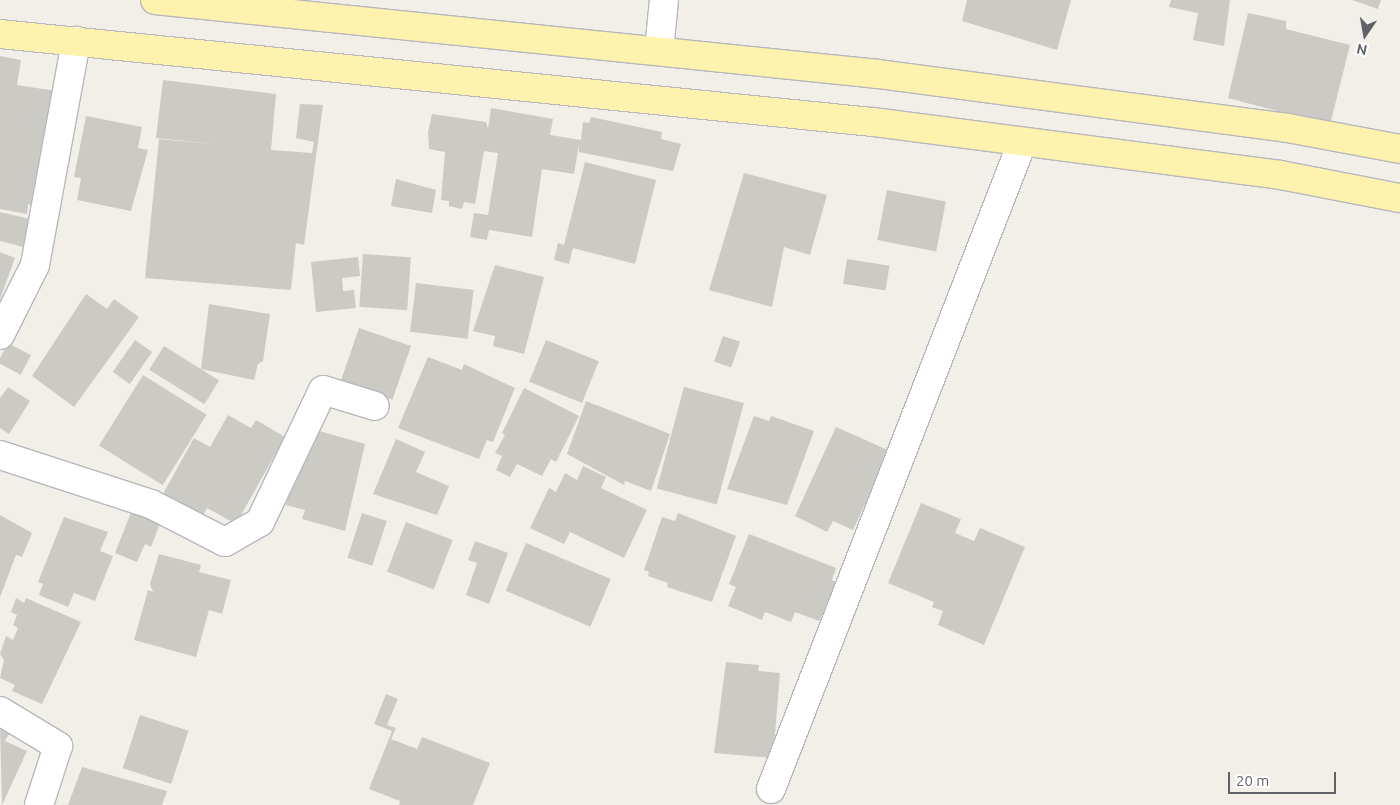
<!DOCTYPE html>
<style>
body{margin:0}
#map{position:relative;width:1400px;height:805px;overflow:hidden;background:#f1efe8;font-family:Ubuntu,sans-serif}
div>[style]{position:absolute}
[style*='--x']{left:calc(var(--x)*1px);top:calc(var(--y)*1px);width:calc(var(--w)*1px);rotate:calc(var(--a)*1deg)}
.building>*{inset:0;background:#cccac5;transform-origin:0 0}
.roads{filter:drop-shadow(1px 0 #b5b8bc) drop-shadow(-1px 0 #b5b8bc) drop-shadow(0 1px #b5b8bc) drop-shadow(0 -1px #b5b8bc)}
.minor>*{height:28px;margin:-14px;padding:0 14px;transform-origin:14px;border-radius:14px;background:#fff}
.primary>*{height:28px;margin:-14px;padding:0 14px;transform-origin:14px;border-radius:14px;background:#fff2af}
span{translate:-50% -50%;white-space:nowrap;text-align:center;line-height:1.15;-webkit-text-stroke:4px #fff;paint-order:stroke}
.north{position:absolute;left:1340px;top:10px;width:50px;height:50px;-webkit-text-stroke:4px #fff;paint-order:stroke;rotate:192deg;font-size:14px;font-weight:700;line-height:20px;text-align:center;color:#5f6368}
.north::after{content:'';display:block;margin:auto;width:18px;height:22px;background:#5f6368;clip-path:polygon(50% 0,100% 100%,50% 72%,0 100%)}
.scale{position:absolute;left:1228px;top:772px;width:108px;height:22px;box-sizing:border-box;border:2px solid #5f6368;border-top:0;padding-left:6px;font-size:15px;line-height:18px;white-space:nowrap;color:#5f6368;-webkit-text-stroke:4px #fff;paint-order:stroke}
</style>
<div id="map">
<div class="building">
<i style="clip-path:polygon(967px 0,1071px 0,1057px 50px,962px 21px)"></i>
<i style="clip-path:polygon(1171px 0,1230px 0,1224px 46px,1193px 40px,1198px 13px,1169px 7px)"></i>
<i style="clip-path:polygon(1352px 0,1381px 0,1378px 9px)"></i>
<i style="clip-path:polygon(1248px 13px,1286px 21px,1286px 29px,1350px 45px,1330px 125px,1228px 98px)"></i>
<i style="clip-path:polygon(0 56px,21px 60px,17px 85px,56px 91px,37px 206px,28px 204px,27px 214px,0 209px)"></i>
<i style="clip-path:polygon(163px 80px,276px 94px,271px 150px,312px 153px,314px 142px,296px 138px,300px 104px,323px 105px,304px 245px,296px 243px,291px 290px,145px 278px,159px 139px,223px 145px,156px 138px)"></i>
<i style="clip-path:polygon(491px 108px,553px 119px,550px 135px,581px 140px,583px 122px,589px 123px,591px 117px,662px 132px,661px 139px,681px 144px,673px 171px,579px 152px,579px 144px,574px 174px,542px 169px,532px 237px,489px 230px,487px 240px,470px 237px,474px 213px,488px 215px,498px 153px,484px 151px,475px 204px,464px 202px,462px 209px,449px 206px,449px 201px,441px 200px,445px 152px,429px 149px,428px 132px,432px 114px,486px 122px,488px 129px)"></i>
<i style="clip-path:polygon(86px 116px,142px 127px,138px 148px,148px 150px,131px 211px,77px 200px,81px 178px,74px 177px)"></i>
<i style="clip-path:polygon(585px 162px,656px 180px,635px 264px,573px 248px,569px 264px,554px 260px,558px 243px,564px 245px)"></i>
<i style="clip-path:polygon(744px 173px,827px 195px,810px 255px,784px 247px,772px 307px,709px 290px)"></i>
<i style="clip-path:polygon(396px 179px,436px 190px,432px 213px,391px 206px)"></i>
<i style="left:887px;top:190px;width:60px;height:51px;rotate:11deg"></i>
<i style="clip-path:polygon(0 212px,34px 220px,27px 248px,0 241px)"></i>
<i style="clip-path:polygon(0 252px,15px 258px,0 299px)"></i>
<i style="left:363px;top:254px;width:48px;height:53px;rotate:4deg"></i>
<i style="clip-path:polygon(358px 257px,360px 276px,342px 278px,343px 291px,354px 290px,356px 308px,316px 312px,311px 262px)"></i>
<i style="left:847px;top:259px;width:43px;height:25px;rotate:9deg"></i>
<i style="clip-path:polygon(495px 265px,544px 277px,524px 354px,493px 346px,495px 336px,473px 331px)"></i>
<i style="left:416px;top:283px;width:58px;height:49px;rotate:7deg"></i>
<i style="clip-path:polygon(86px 294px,107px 309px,114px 299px,139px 317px,74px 407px,32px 376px)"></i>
<i style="clip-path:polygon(209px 304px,270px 314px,263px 361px,258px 364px,254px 380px,201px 369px)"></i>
<i style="left:359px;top:328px;width:55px;height:57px;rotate:19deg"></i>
<i style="left:723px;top:336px;width:18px;height:27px;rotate:19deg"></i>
<i style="left:135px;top:340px;width:21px;height:39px;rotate:35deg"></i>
<i style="left:546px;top:340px;width:57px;height:45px;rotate:22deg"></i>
<i style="left:8px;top:343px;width:26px;height:22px;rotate:28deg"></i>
<i style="left:164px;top:346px;width:65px;height:28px;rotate:32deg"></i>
<i style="clip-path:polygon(428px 357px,462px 370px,464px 364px,515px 388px,493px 442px,487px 440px,479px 459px,398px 428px)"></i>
<i style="left:143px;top:375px;width:75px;height:83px;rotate:32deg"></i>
<i style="clip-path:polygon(8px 387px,30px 401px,9px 434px,0 428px,0 398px)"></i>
<i style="left:684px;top:387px;width:62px;height:105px;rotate:15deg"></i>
<i style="clip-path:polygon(524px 388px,579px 416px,556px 462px,551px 459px,542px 476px,517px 464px,510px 477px,496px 470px,502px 456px,495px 453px,505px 435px,502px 433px)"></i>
<i style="clip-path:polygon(586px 401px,670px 434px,651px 491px,625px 481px,624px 485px,567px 454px)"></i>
<i style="clip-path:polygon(228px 415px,251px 428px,256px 420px,285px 437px,236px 524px,207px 508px,199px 523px,159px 501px,194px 438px,210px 447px)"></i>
<i style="clip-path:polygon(754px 416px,769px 421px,771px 416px,814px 431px,787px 505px,727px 489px)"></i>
<i style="clip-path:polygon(836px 427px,890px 451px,853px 530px,833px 521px,827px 532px,795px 516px)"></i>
<i style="clip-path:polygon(309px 428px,365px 444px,345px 531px,302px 519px,305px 510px,286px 505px)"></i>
<i style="clip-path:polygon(396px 439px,425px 452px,416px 472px,449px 486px,437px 515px,373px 494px)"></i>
<i style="clip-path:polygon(583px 466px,606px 477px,601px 488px,647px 510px,624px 558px,570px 532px,564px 544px,530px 528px,549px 488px,556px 492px,565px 473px,577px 480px)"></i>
<i style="clip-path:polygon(921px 503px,961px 519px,955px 533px,974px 541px,980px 528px,1025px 547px,984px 645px,938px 625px,943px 611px,932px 607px,934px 602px,888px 583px)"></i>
<i style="clip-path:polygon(132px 510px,161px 521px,151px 547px,145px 544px,137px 562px,115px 553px)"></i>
<i style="left:362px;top:513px;width:26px;height:47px;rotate:18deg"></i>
<i style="clip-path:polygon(678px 513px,736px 536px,712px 602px,667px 587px,668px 583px,648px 576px,649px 572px,644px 570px,662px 517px,675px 521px)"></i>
<i style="clip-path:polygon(0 515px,32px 533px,22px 557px,16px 555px,0 597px)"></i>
<i style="clip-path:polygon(64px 517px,108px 532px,100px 551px,113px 556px,95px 601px,74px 593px,68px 607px,39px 595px,43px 584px,38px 582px)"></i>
<i style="left:406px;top:522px;width:50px;height:53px;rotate:21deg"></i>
<i style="clip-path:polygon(749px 534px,836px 568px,832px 580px,840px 583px,819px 621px,795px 612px,791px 622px,765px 612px,762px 620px,728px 606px,736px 587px,729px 584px)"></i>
<i style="clip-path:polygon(475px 541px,508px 553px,489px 604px,466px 595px,477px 563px,468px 560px)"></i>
<i style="left:526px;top:543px;width:92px;height:52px;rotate:23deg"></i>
<i style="clip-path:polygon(159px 554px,201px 565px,199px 572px,231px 580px,222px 614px,209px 610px,196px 657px,134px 640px,148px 590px,153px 592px,150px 584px)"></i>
<i style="clip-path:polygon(16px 598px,24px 603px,26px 598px,81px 622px,42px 704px,12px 691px,15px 685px,0 678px,4px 660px,0 654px,6px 636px,13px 640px,18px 628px,13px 625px,17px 615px,11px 612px)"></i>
<i style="clip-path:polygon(726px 662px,759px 665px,758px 671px,780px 673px,773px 758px,714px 753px)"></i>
<i style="clip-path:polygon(386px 694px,398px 699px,387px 725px,396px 728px,391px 739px,417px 749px,422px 737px,490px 763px,473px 805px,399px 805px,400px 801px,369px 789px,392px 731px,374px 724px)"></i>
<i style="left:140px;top:715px;width:51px;height:56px;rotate:18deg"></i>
<i style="clip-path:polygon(0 723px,12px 729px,5px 741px,27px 751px,2px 805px)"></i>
<i style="clip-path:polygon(82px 767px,167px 791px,162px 805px,68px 805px)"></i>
</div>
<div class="roads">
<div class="minor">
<i style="--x:659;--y:50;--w:50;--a:-84.3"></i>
<i style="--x:0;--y:335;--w:78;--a:-63.4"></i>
<i style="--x:35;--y:265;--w:228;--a:-79.6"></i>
<i style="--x:0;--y:455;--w:159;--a:18"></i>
<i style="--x:151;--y:504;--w:83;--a:27.2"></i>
<i style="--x:225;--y:542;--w:40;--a:-29.7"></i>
<i style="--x:260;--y:522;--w:146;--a:-64.5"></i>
<i style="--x:323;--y:390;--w:54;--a:17.1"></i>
<i style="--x:0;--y:711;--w:68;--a:31.1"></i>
<i style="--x:58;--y:746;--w:62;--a:107.9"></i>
<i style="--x:771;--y:789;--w:693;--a:-68.77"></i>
</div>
<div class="primary">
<i style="--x:155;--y:0;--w:727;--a:5.84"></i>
<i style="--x:878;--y:74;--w:414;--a:7.5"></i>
<i style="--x:1288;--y:128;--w:114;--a:10.6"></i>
<i style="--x:0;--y:34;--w:877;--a:5.76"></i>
<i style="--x:873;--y:122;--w:410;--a:7.4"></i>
<i style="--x:1280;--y:175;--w:122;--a:10.9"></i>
</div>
</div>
<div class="north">N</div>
<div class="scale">20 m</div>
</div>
